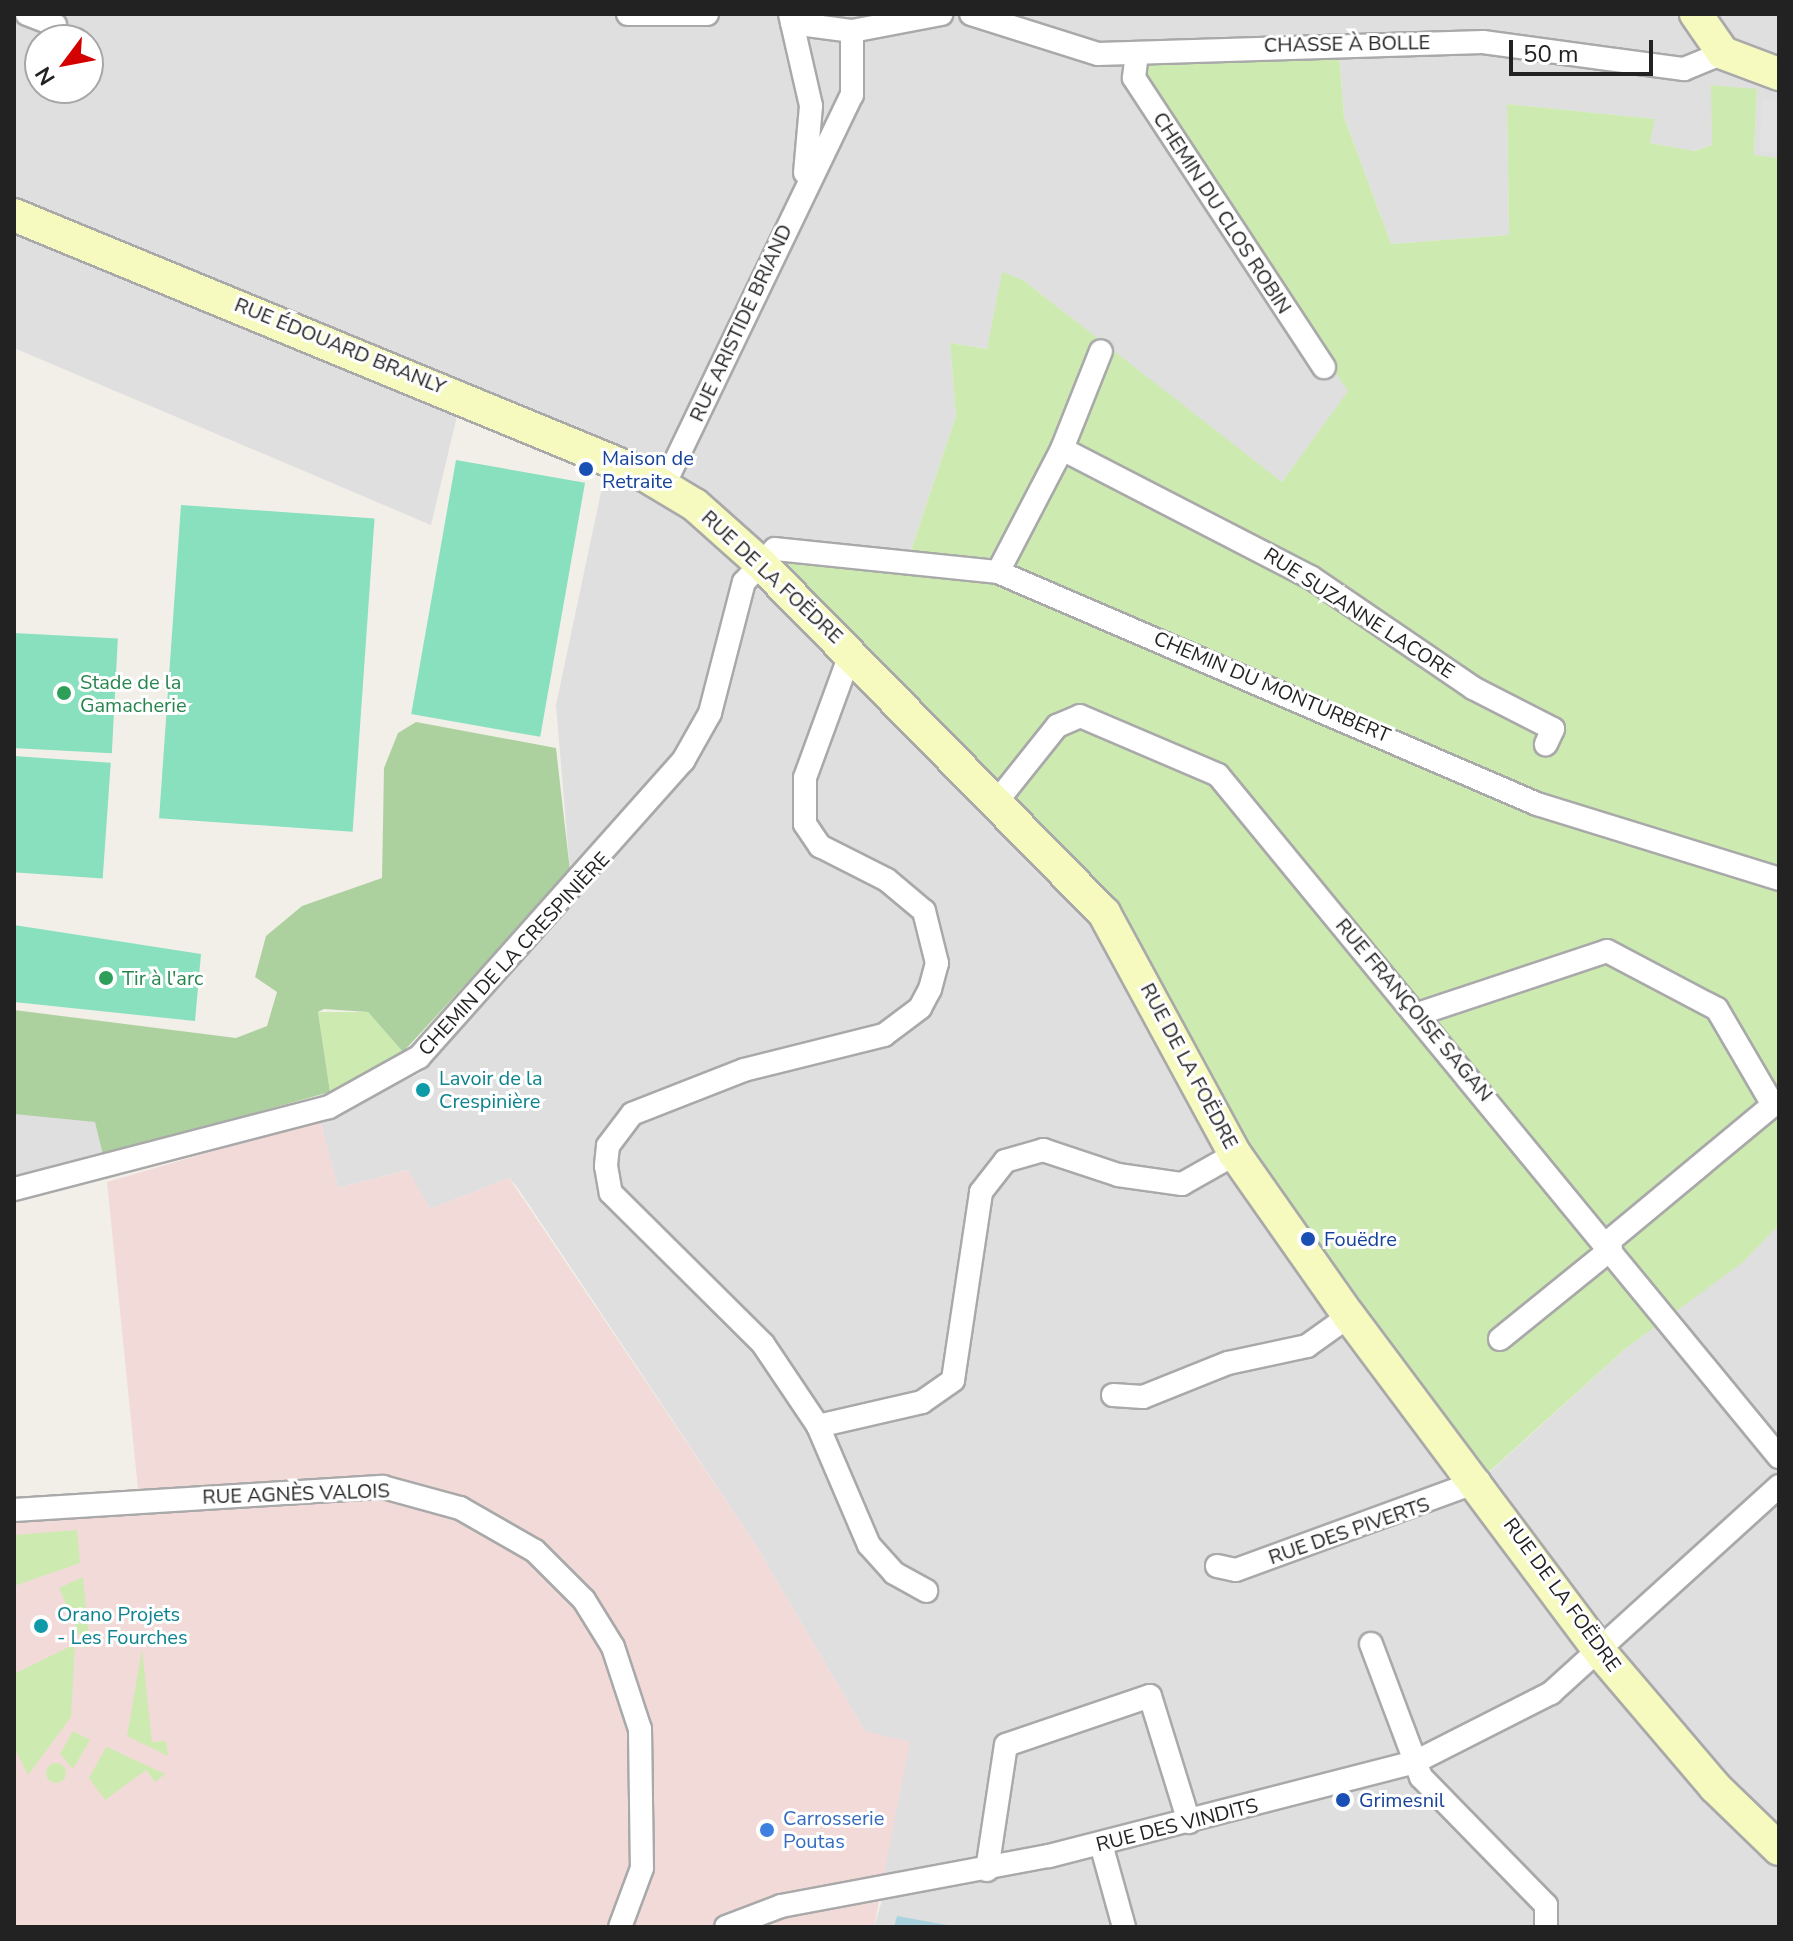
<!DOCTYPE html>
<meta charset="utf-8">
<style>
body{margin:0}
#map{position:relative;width:1793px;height:1941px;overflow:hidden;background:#f2efe9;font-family:"Nunito Sans",sans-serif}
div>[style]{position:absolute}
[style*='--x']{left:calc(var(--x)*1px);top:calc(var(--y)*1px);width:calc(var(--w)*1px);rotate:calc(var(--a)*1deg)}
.residential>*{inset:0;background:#e0dfdf}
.commercial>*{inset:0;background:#f2dad9}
.grass>*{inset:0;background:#cdebb0}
.round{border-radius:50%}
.forest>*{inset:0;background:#add19e}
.pitch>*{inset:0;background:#88e0be;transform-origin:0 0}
.parking>*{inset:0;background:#e2e2e2;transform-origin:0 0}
.water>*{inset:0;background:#aad3df}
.roads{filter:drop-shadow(2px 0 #a9a9a9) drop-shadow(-2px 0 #a9a9a9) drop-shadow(0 2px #a9a9a9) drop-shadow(0 -2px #a9a9a9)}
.street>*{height:22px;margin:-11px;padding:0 11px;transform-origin:11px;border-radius:11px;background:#fff}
.secondary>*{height:32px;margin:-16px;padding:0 16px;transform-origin:16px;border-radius:16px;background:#f7fabf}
.dots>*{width:22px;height:22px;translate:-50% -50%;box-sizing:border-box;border:4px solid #fff;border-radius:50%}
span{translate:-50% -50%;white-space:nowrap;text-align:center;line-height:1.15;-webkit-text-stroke:6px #fff;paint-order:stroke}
.street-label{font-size:20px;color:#222}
.transit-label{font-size:20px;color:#164399}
.left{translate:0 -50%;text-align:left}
.leisure-label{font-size:20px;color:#27864d}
.culture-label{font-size:20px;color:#0d838f}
.shop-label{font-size:20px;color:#366cbe}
.frame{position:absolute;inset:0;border:16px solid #222;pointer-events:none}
.north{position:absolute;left:24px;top:24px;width:80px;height:80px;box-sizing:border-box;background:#fff;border:2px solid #a7a7a7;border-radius:50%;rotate:238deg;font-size:22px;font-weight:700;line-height:32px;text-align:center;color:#222}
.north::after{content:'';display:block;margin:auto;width:28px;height:36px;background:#d40000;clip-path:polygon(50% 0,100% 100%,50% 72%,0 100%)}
.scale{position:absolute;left:1509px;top:40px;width:144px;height:36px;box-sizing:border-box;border:4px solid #222;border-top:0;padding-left:10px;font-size:24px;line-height:28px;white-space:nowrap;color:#222;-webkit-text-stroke:6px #fff;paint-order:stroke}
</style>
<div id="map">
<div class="residential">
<i style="clip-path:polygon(evenodd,14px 14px,1779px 14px,1779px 158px,1754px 156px,1757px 90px,1712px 145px,1693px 151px,1650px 143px,1654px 119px,1507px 104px,1509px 235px,1391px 244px,1344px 117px,1338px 42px,1330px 363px,1349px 392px,1281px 483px,1023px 280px,1003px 273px,987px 349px,950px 343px,956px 416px,907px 562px,1069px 871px,1480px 1481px,1625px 1349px,1742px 1262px,1779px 1225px,1779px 1927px,874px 1927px,885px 1890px,865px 1731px,755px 1544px,518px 1188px,509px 1178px,430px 1209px,407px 1170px,338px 1188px,320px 1120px,421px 1073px,587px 888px,570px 871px,556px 705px,608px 459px,473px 401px,457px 416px,431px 525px,14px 348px,14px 14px,40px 40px,88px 40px,88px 88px,40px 88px,40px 40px)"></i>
<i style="clip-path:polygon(38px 1112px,96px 1122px,103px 1155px,14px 1178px,14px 1114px)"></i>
</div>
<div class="commercial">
<i style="clip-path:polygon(320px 1120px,338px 1188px,408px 1170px,430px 1209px,509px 1178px,755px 1544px,865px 1731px,910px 1742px,874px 1927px,14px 1927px,14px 1518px,140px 1509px,107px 1182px)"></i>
</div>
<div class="grass">
<i style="clip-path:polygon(1338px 42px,1344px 117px,1391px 244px,1509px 235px,1507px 104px,1655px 119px,1650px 143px,1694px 151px,1712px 145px,1711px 85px,1757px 89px,1754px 155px,1779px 158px,1779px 1225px,1743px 1262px,1625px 1349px,1479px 1481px,1349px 1316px,1138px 972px,770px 551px,907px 562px,956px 416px,950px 343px,987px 349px,1002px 272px,1023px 280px,1282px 482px,1348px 391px,1134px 78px,1137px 53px)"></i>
<i style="clip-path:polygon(318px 1012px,368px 1012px,403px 1052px,330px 1092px)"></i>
<i style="clip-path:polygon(77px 1530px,80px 1563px,14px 1586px,14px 1535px)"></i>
<i style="clip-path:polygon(83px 1577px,90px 1647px,85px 1648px,59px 1588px)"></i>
<i style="clip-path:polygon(75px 1644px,71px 1717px,28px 1775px,14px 1747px,14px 1674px)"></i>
<i style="clip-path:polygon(142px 1649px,152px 1742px,166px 1741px,168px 1756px,127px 1736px)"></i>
<i style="clip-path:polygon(73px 1731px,90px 1740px,73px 1769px,60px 1754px)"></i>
<i style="clip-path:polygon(106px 1747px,107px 1747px,165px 1774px,155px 1782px,146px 1770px,105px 1800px,89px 1778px)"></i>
<i class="round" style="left:46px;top:1763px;width:20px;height:20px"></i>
</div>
<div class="forest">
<i style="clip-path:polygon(416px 722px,556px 748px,570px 871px,403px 1052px,368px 1012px,324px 1009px,318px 1012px,330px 1092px,103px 1155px,95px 1122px,14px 1114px,14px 1010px,236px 1038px,267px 1026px,277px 992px,255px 977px,266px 936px,302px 906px,382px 878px,384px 768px,398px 733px)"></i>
</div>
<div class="pitch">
<i style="left:456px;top:460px;width:131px;height:258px;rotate:10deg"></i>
<i style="left:181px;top:505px;width:194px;height:314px;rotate:4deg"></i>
<i style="left:14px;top:633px;width:104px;height:115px;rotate:3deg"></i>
<i style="left:14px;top:756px;width:97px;height:116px;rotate:4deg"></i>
<i style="clip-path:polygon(14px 925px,201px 954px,195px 1021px,14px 1002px)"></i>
</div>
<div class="parking">
<i style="left:1762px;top:99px;width:17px;height:53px;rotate:3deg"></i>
</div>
<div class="water">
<i style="clip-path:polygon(897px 1916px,958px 1927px,894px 1927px)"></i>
</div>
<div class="roads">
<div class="street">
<i style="--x:27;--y:14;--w:30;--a:21"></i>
<i style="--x:628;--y:14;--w:79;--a:0"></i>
<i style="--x:790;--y:14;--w:94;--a:77.1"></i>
<i style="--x:811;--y:106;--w:67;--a:95.1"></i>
<i style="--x:971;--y:14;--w:133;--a:17.5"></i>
<i style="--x:1098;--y:54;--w:385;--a:-1.8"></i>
<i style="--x:1483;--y:42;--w:203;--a:7.7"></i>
<i style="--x:1684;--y:69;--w:42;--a:-22.3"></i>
<i style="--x:792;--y:23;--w:61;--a:7.6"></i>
<i style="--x:852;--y:31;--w:91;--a:-10.8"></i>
<i style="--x:1137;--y:53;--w:25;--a:97"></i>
<i style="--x:1134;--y:78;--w:346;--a:56.7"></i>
<i style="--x:1062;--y:449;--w:281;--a:27.3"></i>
<i style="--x:1312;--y:578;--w:195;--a:34.3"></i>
<i style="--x:1473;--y:688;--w:90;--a:27.1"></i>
<i style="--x:1553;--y:729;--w:17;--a:115"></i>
<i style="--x:664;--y:485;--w:433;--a:-64.3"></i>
<i style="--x:852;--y:95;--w:64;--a:-90"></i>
<i style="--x:998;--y:572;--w:139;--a:-62.5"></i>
<i style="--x:1062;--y:449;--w:105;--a:-68.3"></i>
<i style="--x:851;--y:652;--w:134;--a:110.1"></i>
<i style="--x:805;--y:778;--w:46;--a:90"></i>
<i style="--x:805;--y:824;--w:27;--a:56"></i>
<i style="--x:820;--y:846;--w:75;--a:26.9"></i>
<i style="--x:887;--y:880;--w:48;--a:40"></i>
<i style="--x:924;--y:911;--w:54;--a:76"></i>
<i style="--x:937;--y:963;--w:27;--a:105"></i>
<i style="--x:930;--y:989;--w:21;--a:118"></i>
<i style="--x:920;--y:1008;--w:45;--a:143.1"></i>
<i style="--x:884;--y:1035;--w:144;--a:166"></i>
<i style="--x:744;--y:1070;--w:120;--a:158.6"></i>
<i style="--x:632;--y:1114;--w:40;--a:127"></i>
<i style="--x:608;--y:1146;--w:20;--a:96"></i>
<i style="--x:606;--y:1166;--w:27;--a:80"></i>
<i style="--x:611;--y:1193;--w:214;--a:44.8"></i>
<i style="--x:763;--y:1344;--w:99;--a:56.1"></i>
<i style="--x:818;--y:1426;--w:129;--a:66.8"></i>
<i style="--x:869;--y:1545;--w:38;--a:48"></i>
<i style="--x:894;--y:1573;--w:37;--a:29"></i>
<i style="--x:998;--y:800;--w:95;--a:-51.4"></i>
<i style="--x:1057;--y:726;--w:25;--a:-23"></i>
<i style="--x:1080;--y:716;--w:150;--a:23.1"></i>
<i style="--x:1218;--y:775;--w:883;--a:50.56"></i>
<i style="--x:1418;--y:1014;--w:199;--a:-18.4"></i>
<i style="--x:1607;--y:951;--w:124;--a:27.8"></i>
<i style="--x:1717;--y:1009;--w:111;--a:59.7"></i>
<i style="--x:1773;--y:1105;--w:216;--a:140.3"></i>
<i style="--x:14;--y:1189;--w:325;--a:-14.6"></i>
<i style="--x:329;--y:1107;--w:103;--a:-29.1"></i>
<i style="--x:419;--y:1057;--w:397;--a:-48.3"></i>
<i style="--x:683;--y:761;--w:55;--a:-60.6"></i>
<i style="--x:710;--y:713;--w:135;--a:-75.5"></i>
<i style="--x:744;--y:582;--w:45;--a:-46.8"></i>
<i style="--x:775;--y:549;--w:224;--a:5.9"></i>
<i style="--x:998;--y:572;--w:587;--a:23.29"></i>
<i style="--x:1537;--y:804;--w:253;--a:17.2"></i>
<i style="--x:1500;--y:1339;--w:143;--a:-39"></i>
<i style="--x:1113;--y:1395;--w:30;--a:4"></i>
<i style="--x:1143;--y:1397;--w:92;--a:-21.8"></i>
<i style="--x:1228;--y:1363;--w:81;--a:-12.1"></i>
<i style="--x:1307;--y:1346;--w:52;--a:-35.5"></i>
<i style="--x:818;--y:1426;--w:107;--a:-13"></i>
<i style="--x:922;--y:1402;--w:38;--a:-35"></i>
<i style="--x:953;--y:1380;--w:190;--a:-81.5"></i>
<i style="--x:981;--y:1192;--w:39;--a:-52"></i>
<i style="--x:1005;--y:1161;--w:40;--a:-16"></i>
<i style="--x:1043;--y:1150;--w:79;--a:18.4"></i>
<i style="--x:1118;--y:1175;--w:65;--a:8"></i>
<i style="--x:1182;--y:1184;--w:61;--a:-29.5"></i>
<i style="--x:14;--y:1510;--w:370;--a:-3.6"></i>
<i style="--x:383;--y:1487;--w:80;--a:15.3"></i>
<i style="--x:460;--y:1508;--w:86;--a:29.8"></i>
<i style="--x:535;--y:1551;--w:69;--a:45"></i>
<i style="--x:584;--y:1600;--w:55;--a:58.3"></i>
<i style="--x:613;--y:1647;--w:86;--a:71.8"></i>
<i style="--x:640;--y:1729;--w:139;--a:89.2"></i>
<i style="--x:642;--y:1868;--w:63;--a:110.4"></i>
<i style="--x:1217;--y:1566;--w:19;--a:12"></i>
<i style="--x:1236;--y:1570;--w:259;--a:-20.1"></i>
<i style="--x:1371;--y:1644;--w:142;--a:69.4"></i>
<i style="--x:1421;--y:1777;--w:179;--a:45.7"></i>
<i style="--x:1546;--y:1905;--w:22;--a:90"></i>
<i style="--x:1101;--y:1844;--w:86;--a:74.5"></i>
<i style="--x:987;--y:1870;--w:126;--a:-81.4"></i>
<i style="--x:1006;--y:1745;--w:152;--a:-18.8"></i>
<i style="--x:1150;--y:1696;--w:132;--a:72.8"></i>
<i style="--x:726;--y:1927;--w:59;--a:-20.9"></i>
<i style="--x:781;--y:1906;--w:273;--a:-10.6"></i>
<i style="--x:1049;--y:1856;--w:378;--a:-14.4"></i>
<i style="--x:1415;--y:1762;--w:153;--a:-26.9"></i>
<i style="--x:1551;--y:1693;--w:308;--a:-42.2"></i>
</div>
<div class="secondary">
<i style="--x:1696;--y:14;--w:47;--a:55.3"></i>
<i style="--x:1723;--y:53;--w:60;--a:20.6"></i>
<i style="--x:14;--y:215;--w:682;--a:22.39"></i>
<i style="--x:645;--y:475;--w:58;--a:31"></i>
<i style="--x:695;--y:505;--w:86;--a:41.7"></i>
<i style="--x:759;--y:562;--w:492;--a:45.5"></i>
<i style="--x:1104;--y:913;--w:274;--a:61.5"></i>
<i style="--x:1235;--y:1154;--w:198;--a:54.9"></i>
<i style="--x:1349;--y:1316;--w:421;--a:53.2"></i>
<i style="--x:1601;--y:1653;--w:176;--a:49.6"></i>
<i style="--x:1715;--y:1787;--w:89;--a:44.1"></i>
</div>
</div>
<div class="dots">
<i style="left:586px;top:469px;background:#1a4fb4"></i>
<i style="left:64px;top:693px;background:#2e9e5b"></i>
<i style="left:106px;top:978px;background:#2e9e5b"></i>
<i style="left:423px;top:1090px;background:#0f9aa8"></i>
<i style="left:1308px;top:1239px;background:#1a4fb4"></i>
<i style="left:41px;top:1626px;background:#0f9aa8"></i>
<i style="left:1343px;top:1800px;background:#1a4fb4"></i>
<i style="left:767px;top:1830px;background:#3f7fe0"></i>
</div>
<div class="street-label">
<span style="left:1347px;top:44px;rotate:-1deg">CHASSE À BOLLE</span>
<span style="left:1222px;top:213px;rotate:57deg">CHEMIN DU CLOS ROBIN</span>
<span style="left:741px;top:323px;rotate:-65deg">RUE ARISTIDE BRIAND</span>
<span style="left:340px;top:346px;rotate:22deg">RUE ÉDOUARD BRANLY</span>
<span style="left:772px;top:577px;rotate:43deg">RUE DE LA FOËDRE</span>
<span style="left:1359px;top:613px;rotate:33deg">RUE SUZANNE LACORE</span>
<span style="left:1272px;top:687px;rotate:23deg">CHEMIN DU MONTURBERT</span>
<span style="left:514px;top:954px;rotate:-47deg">CHEMIN DE LA CRESPINIÈRE</span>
<span style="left:1414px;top:1010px;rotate:50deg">RUE FRANÇOISE SAGAN</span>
<span style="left:1189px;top:1066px;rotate:62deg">RUE DE LA FOËDRE</span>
<span style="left:296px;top:1494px;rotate:-2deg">RUE AGNÈS VALOIS</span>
<span style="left:1349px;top:1531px;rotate:-19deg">RUE DES PIVERTS</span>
<span style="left:1562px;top:1595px;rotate:54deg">RUE DE LA FOËDRE</span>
<span style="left:1177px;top:1825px;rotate:-14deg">RUE DES VINDITS</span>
</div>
<div class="transit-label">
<span class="left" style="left:602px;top:470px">Maison de<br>Retraite</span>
<span class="left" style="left:1324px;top:1239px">Fouëdre</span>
<span class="left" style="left:1359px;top:1800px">Grimesnil</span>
</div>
<div class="leisure-label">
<span class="left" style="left:80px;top:694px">Stade de la<br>Gamacherie</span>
<span class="left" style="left:122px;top:978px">Tir à l'arc</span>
</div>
<div class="culture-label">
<span class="left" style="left:439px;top:1090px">Lavoir de la<br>Crespinière</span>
<span class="left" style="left:57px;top:1626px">Orano Projets<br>- Les Fourches</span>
</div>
<div class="shop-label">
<span class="left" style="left:783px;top:1830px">Carrosserie<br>Poutas</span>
</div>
<div class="frame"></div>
<div class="north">N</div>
<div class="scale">50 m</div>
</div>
